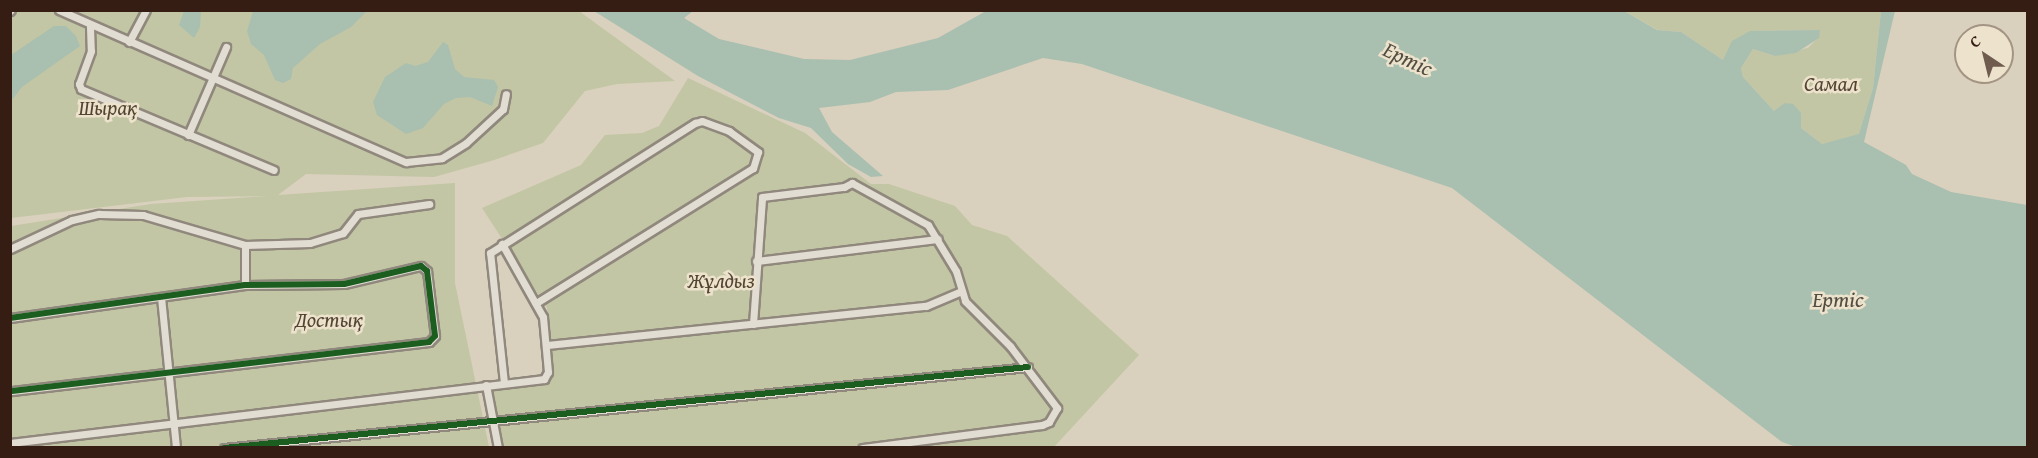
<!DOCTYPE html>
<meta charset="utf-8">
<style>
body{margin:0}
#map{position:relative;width:2038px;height:458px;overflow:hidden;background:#d9d0bd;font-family:"Gentium Book Plus",serif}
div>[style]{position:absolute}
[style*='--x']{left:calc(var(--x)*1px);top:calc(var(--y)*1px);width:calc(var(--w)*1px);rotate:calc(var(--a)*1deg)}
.green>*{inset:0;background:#c2c6a4}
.water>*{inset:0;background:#a9bfb0}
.roads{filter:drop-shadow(2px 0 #90887d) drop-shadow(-2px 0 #90887d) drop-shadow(0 2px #90887d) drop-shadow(0 -2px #90887d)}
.minor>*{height:7px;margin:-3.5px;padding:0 3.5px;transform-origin:3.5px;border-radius:3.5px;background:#e2ddd3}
.cycleway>*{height:6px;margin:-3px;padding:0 3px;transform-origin:3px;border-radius:3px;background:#1b5e20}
span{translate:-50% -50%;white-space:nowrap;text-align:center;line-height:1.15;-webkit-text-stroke:5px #ede3cd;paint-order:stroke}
.park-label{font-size:21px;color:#544532;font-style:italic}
.water-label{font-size:22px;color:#524c41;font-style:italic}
.frame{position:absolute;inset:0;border:12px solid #361d13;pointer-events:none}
.north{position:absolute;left:1954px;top:24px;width:60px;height:60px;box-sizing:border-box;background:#ede3cd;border:2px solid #a49483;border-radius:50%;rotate:325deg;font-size:16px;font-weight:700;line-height:24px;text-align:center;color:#361d13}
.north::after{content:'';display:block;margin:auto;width:21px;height:27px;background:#6f5c4e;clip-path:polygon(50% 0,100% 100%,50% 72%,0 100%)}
</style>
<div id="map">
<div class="green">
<i style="clip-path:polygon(10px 11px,579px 11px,675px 81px,617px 84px,585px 91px,543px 143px,491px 161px,434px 177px,306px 174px,278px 195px,455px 183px,455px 283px,489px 447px,11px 447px,11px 226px,151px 204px,268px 196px,187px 197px,11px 218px)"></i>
<i style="clip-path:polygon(1624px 11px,1881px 11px,1873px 88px,1859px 135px,1822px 144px,1801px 128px,1801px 113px,1774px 111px,1743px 77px,1741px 68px,1753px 49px,1775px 56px,1808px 48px,1818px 38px,1820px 30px,1750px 31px,1723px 60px,1681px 32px,1658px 30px)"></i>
<i style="clip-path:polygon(688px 78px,805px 133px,871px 184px,889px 184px,955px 206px,972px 225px,1007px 236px,1139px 355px,1054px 447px,498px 447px,486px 385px,552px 378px,547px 308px,482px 208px,581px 165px,605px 135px,642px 133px,659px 126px)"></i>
</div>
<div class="water">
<i style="clip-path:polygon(184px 11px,201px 11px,200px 27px,194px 38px,179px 25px)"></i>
<i style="clip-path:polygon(253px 11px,253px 10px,367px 11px,351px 27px,320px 44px,293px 68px,291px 79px,283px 83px,275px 80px,264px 55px,251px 44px,247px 31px)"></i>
<i style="clip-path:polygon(986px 11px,1624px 11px,1657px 30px,1681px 32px,1723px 60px,1732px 41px,1750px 31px,1820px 30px,1819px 38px,1796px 53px,1775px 56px,1753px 49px,1741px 68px,1743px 77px,1774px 111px,1785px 103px,1793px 104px,1801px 113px,1801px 128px,1822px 144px,1859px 134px,1873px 88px,1881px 11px,1895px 11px,1864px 142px,1906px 165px,1912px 174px,1951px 192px,2027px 205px,2027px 447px,1799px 448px,1782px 442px,1452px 188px,1082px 64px,1043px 58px,948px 90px,896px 92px,870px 102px,819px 108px,832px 132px,883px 176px,871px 177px,848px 164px,811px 128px,779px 118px,698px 76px,594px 11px,693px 11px,684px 18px,719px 39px,804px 59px,850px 60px,938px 38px)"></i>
<i style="clip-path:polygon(54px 26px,66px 26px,76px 36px,80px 46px,22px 87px,11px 101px,11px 55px)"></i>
<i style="clip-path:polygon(443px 42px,448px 45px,455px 69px,464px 77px,494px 80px,498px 87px,492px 106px,470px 97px,456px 98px,444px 104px,423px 128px,406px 134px,377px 115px,373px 102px,385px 77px,406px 63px,415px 66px,428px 62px)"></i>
</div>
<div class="roads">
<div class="minor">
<i style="--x:59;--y:10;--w:379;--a:23.7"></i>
<i style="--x:406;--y:162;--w:36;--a:-6"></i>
<i style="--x:442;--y:158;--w:28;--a:-32"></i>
<i style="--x:466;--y:143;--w:50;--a:-42.6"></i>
<i style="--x:503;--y:109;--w:15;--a:-79"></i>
<i style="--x:10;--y:11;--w:1;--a:-45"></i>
<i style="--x:90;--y:27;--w:24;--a:88"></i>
<i style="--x:91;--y:51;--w:35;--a:110"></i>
<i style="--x:79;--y:84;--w:5;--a:68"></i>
<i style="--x:81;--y:89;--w:209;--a:22.8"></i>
<i style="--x:129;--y:42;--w:36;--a:-62"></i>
<i style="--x:188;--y:135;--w:96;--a:-66.6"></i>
<i style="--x:245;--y:245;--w:40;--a:90"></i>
<i style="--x:10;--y:249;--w:68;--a:-25.1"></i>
<i style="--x:72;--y:220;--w:28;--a:-13"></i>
<i style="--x:99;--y:214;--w:44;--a:1.3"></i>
<i style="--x:143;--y:215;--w:106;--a:16.4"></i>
<i style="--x:245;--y:245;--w:65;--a:-1.8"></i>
<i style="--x:310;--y:243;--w:34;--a:-17"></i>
<i style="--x:343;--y:233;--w:24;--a:-52"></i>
<i style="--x:358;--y:214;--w:72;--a:-8"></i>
<i style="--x:756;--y:261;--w:183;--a:-6.9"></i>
<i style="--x:161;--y:297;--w:152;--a:84.3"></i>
<i style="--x:10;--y:318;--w:237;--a:-8"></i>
<i style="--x:245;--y:285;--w:99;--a:-0.6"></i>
<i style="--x:344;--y:284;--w:79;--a:-13.2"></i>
<i style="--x:421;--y:266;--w:8;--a:40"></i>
<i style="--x:427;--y:271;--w:65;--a:83"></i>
<i style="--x:435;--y:336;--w:8;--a:135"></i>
<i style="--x:429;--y:342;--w:422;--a:173.3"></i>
<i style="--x:753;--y:324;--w:127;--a:-85.9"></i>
<i style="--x:762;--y:197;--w:83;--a:-7"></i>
<i style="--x:844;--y:187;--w:9;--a:-27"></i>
<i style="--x:852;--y:183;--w:87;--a:28.9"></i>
<i style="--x:928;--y:225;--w:54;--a:58.7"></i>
<i style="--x:956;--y:271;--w:31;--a:73"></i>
<i style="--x:965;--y:301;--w:64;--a:45"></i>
<i style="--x:1010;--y:346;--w:78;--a:52.8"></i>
<i style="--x:1057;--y:408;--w:16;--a:120"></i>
<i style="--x:1049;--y:422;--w:8;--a:157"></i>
<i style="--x:1042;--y:425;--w:181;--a:172.7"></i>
<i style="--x:547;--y:345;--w:381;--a:-5.9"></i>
<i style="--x:926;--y:306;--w:36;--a:-23"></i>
<i style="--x:504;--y:383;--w:131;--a:-96.1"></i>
<i style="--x:490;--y:253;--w:243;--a:-32.4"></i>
<i style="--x:695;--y:123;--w:7;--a:-16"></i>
<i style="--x:702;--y:121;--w:29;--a:20"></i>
<i style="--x:729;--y:131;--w:36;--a:36"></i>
<i style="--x:758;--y:152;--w:17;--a:107"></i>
<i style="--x:753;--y:168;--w:256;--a:148.1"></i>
<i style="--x:486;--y:385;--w:64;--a:79.2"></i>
<i style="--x:10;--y:443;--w:538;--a:-6.83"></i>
<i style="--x:544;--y:379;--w:8;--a:-60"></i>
<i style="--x:548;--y:372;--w:55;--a:-95.2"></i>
<i style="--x:543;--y:317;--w:84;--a:-119.3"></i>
<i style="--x:224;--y:448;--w:808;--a:-5.75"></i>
</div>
</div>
<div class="cycleway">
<i style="--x:10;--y:318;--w:237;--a:-8"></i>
<i style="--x:245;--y:285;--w:99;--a:-0.6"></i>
<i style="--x:344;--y:284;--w:79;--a:-13.2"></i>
<i style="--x:421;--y:266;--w:8;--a:40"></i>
<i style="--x:427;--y:271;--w:65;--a:83"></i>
<i style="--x:435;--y:336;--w:8;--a:135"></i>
<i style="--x:429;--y:342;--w:422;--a:173.3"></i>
<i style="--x:224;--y:448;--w:808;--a:-5.75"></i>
</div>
<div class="park-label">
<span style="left:1831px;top:84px">Самал</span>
<span style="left:108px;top:108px">Шырақ</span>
<span style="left:721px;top:281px">Жұлдыз</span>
<span style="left:329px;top:320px">Достық</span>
</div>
<div class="water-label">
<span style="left:1408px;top:59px;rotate:25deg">Ертіс</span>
<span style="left:1838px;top:300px">Ертіс</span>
</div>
<div class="frame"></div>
<div class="north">С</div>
</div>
